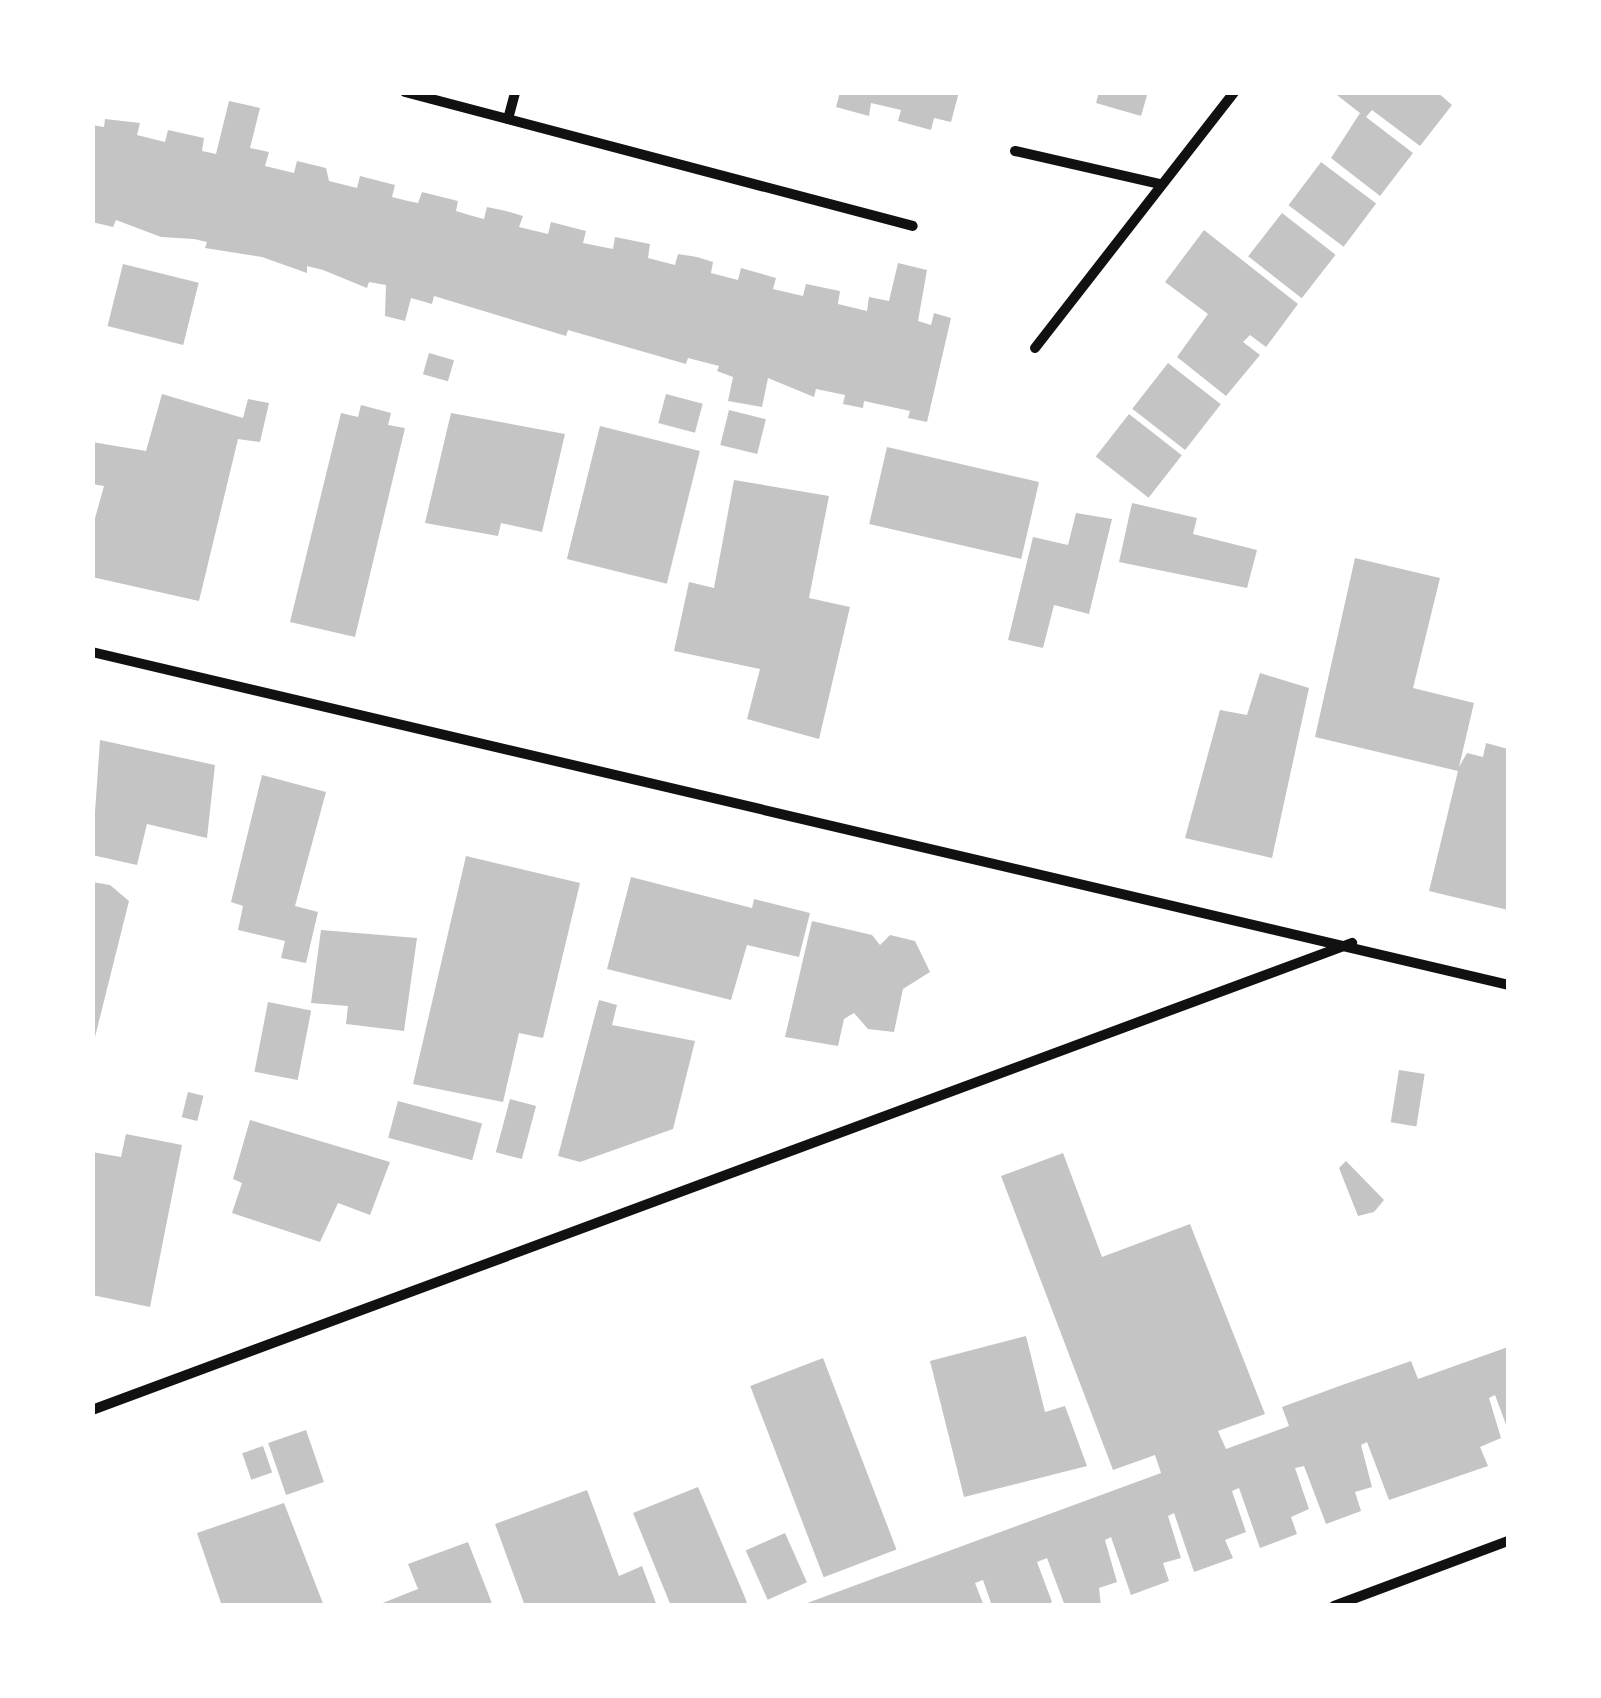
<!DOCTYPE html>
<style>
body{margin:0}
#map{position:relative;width:1601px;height:1698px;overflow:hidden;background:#fff;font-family:"Source Serif 4",serif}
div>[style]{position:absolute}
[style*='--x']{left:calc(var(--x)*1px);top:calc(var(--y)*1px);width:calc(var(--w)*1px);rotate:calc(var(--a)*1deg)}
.building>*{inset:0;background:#c4c4c4;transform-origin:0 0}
.minor>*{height:10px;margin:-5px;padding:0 5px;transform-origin:5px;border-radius:5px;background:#111}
span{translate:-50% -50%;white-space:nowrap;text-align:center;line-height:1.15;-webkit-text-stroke:9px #fff;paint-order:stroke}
.frame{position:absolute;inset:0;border:95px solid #fff;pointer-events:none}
</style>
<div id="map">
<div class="building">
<i style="clip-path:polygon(840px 92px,959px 92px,951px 122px,934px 118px,931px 130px,898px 121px,901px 110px,871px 103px,869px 116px,836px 107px)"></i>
<i style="clip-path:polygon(1099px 92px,1148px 92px,1141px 116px,1096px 103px)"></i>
<i style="clip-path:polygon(1333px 92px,1437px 92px,1452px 105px,1420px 146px,1372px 110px,1366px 117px,1413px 153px,1380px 196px,1331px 158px,1360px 113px)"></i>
<i style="clip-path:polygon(229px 101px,260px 108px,250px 148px,269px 152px,265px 166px,294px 173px,297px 161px,326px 168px,329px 181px,357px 188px,360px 176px,395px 185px,392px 197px,408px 201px,418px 203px,422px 192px,458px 201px,456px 211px,469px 215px,484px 219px,487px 207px,506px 211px,523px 216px,519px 227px,548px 234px,551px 222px,586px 231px,583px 243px,613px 249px,615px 237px,650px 244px,648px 258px,675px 265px,678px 254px,697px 257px,713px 262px,711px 273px,738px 280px,741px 268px,776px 278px,773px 289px,803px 296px,806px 284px,840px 291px,838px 304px,867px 311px,869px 297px,889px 301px,898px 263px,927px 270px,918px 321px,931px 325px,934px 313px,951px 318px,927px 422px,908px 418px,910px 411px,864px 401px,863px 408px,843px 404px,845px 395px,816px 389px,814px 397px,768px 378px,762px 407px,728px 401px,733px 377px,717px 371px,719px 366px,688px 358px,686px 364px,568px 330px,566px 336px,434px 296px,432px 304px,411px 298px,405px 321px,385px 316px,386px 285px,369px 282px,367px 288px,323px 270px,307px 266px,307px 273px,262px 257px,205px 248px,207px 242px,194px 239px,161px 237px,116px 220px,113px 227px,92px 222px,92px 125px,104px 127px,105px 119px,140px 123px,137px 135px,165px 142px,168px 130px,204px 138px,202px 151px,216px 154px)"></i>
<i style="left:1321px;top:162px;width:69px;height:54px;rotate:37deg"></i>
<i style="left:1282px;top:213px;width:68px;height:55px;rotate:38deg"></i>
<i style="clip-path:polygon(1204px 230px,1298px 304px,1266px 347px,1250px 335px,1243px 342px,1260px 355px,1226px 396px,1177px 357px,1208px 314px,1165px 282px)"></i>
<i style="left:123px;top:264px;width:78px;height:64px;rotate:14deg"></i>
<i style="left:429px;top:353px;width:26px;height:22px;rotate:16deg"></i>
<i style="left:1168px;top:363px;width:67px;height:58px;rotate:38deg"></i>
<i style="clip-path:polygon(162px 394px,243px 418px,248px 399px,269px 403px,260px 442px,238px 439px,199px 601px,92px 577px,92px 529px,104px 486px,92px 484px,92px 442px,146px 451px)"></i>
<i style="left:666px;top:394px;width:38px;height:30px;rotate:15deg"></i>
<i style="clip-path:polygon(361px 405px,391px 413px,388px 425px,405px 428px,355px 637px,290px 622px,341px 413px,358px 417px)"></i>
<i style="left:729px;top:410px;width:38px;height:36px;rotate:14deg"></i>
<i style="clip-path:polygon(451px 413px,565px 434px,542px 532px,501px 523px,498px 536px,425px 523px)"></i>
<i style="left:1129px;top:414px;width:67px;height:54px;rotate:38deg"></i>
<i style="left:600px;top:426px;width:103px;height:137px;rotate:14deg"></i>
<i style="left:887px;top:447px;width:156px;height:79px;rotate:13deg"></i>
<i style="clip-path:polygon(734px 480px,829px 496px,809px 598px,850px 607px,819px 739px,747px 719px,760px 669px,674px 651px,689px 582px,714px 588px)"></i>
<i style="clip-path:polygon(1132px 503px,1197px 518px,1193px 534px,1257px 550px,1247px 588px,1119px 562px)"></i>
<i style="clip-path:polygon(1076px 513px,1112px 519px,1089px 614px,1054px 605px,1043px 648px,1008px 640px,1033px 537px,1068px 545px)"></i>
<i style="clip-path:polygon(1355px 558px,1440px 578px,1413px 688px,1474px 703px,1459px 767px,1467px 753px,1483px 757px,1486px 743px,1508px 749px,1508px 910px,1429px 891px,1458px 771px,1315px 737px)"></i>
<i style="clip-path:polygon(1260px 673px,1309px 688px,1272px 858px,1185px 838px,1220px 710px,1247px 715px)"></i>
<i style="clip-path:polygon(100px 740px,215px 765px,207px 838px,147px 824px,137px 865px,92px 855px)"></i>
<i style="clip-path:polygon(262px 775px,326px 792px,295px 906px,318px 912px,306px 963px,281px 958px,285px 941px,238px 930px,243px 906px,231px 902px)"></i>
<i style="clip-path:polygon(466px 856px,580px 883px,543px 1038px,519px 1033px,503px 1102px,413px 1084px)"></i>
<i style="clip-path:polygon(631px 877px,752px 908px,754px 899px,810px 913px,799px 957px,747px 945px,731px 1000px,607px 969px)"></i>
<i style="clip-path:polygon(92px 882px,110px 885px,129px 901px,94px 1041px)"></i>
<i style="clip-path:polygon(812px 921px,872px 935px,880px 945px,890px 935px,915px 941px,930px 972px,903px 989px,894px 1032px,868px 1029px,854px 1013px,844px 1019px,838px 1046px,785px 1037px)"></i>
<i style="clip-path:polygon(321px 930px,417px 938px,404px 1031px,346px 1024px,348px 1006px,311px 1003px)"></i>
<i style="clip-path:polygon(599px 1000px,617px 1005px,612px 1025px,695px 1041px,673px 1129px,580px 1162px,558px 1156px)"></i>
<i style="left:268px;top:1002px;width:44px;height:71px;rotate:11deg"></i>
<i style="left:1399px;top:1070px;width:26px;height:53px;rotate:9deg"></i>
<i style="left:188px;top:1092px;width:16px;height:26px;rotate:14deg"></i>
<i style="left:510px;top:1099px;width:27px;height:55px;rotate:15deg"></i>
<i style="left:398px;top:1101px;width:87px;height:38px;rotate:15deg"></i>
<i style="clip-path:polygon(250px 1120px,390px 1162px,370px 1215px,338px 1203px,320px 1242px,232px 1213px,242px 1183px,233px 1179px)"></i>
<i style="clip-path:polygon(126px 1134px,182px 1145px,150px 1307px,92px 1295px,92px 1152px,121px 1157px)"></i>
<i style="clip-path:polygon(1063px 1153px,1102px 1257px,1190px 1224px,1265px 1414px,1218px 1431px,1226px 1449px,1289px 1426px,1282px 1407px,1345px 1384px,1411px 1361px,1418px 1379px,1508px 1347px,1508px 1430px,1495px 1395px,1489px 1398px,1501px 1438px,1480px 1447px,1488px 1466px,1389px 1500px,1367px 1442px,1361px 1445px,1372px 1487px,1355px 1492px,1361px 1511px,1326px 1524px,1304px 1466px,1295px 1468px,1309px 1509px,1291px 1517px,1297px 1534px,1260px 1548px,1239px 1488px,1232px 1491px,1246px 1532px,1225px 1540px,1233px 1558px,1194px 1572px,1174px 1513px,1168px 1516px,1181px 1558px,1163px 1563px,1169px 1581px,1131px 1595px,1111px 1537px,1105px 1540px,1117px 1582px,1099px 1588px,1101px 1606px,1065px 1606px,1047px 1558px,1037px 1562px,1052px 1602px,1044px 1606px,992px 1606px,983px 1580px,975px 1583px,984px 1606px,799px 1606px,1161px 1473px,1155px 1455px,1113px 1470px,1001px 1176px)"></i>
<i style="clip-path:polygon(1346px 1161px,1384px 1200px,1374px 1212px,1358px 1216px,1339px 1168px)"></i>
<i style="clip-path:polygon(1026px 1336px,1045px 1412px,1065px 1406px,1087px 1466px,964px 1497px,930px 1361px)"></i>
<i style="left:823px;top:1358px;width:205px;height:78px;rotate:69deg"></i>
<i style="left:306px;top:1430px;width:55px;height:40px;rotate:71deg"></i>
<i style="left:263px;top:1446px;width:28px;height:22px;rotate:71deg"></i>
<i style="clip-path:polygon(698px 1487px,744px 1595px,747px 1603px,671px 1606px,633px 1513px)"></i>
<i style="clip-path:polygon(587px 1490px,619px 1576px,642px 1566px,657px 1606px,525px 1606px,495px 1524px)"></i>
<i style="clip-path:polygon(284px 1503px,324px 1606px,222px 1606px,197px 1533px)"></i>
<i style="left:785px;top:1533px;width:54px;height:43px;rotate:66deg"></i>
<i style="clip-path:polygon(468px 1542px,493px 1606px,375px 1606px,418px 1589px,408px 1564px)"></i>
</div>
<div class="minor">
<i style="--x:405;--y:92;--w:525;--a:14.78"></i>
<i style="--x:508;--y:119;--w:28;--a:-75"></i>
<i style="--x:1015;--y:151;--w:149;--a:12.8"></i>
<i style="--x:1035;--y:348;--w:324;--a:-52.1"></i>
<i style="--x:92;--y:652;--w:1455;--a:13.23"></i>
<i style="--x:92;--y:1410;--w:1344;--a:-20.34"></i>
<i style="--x:1334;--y:1606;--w:186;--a:-20.5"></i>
</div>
<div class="frame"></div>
</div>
